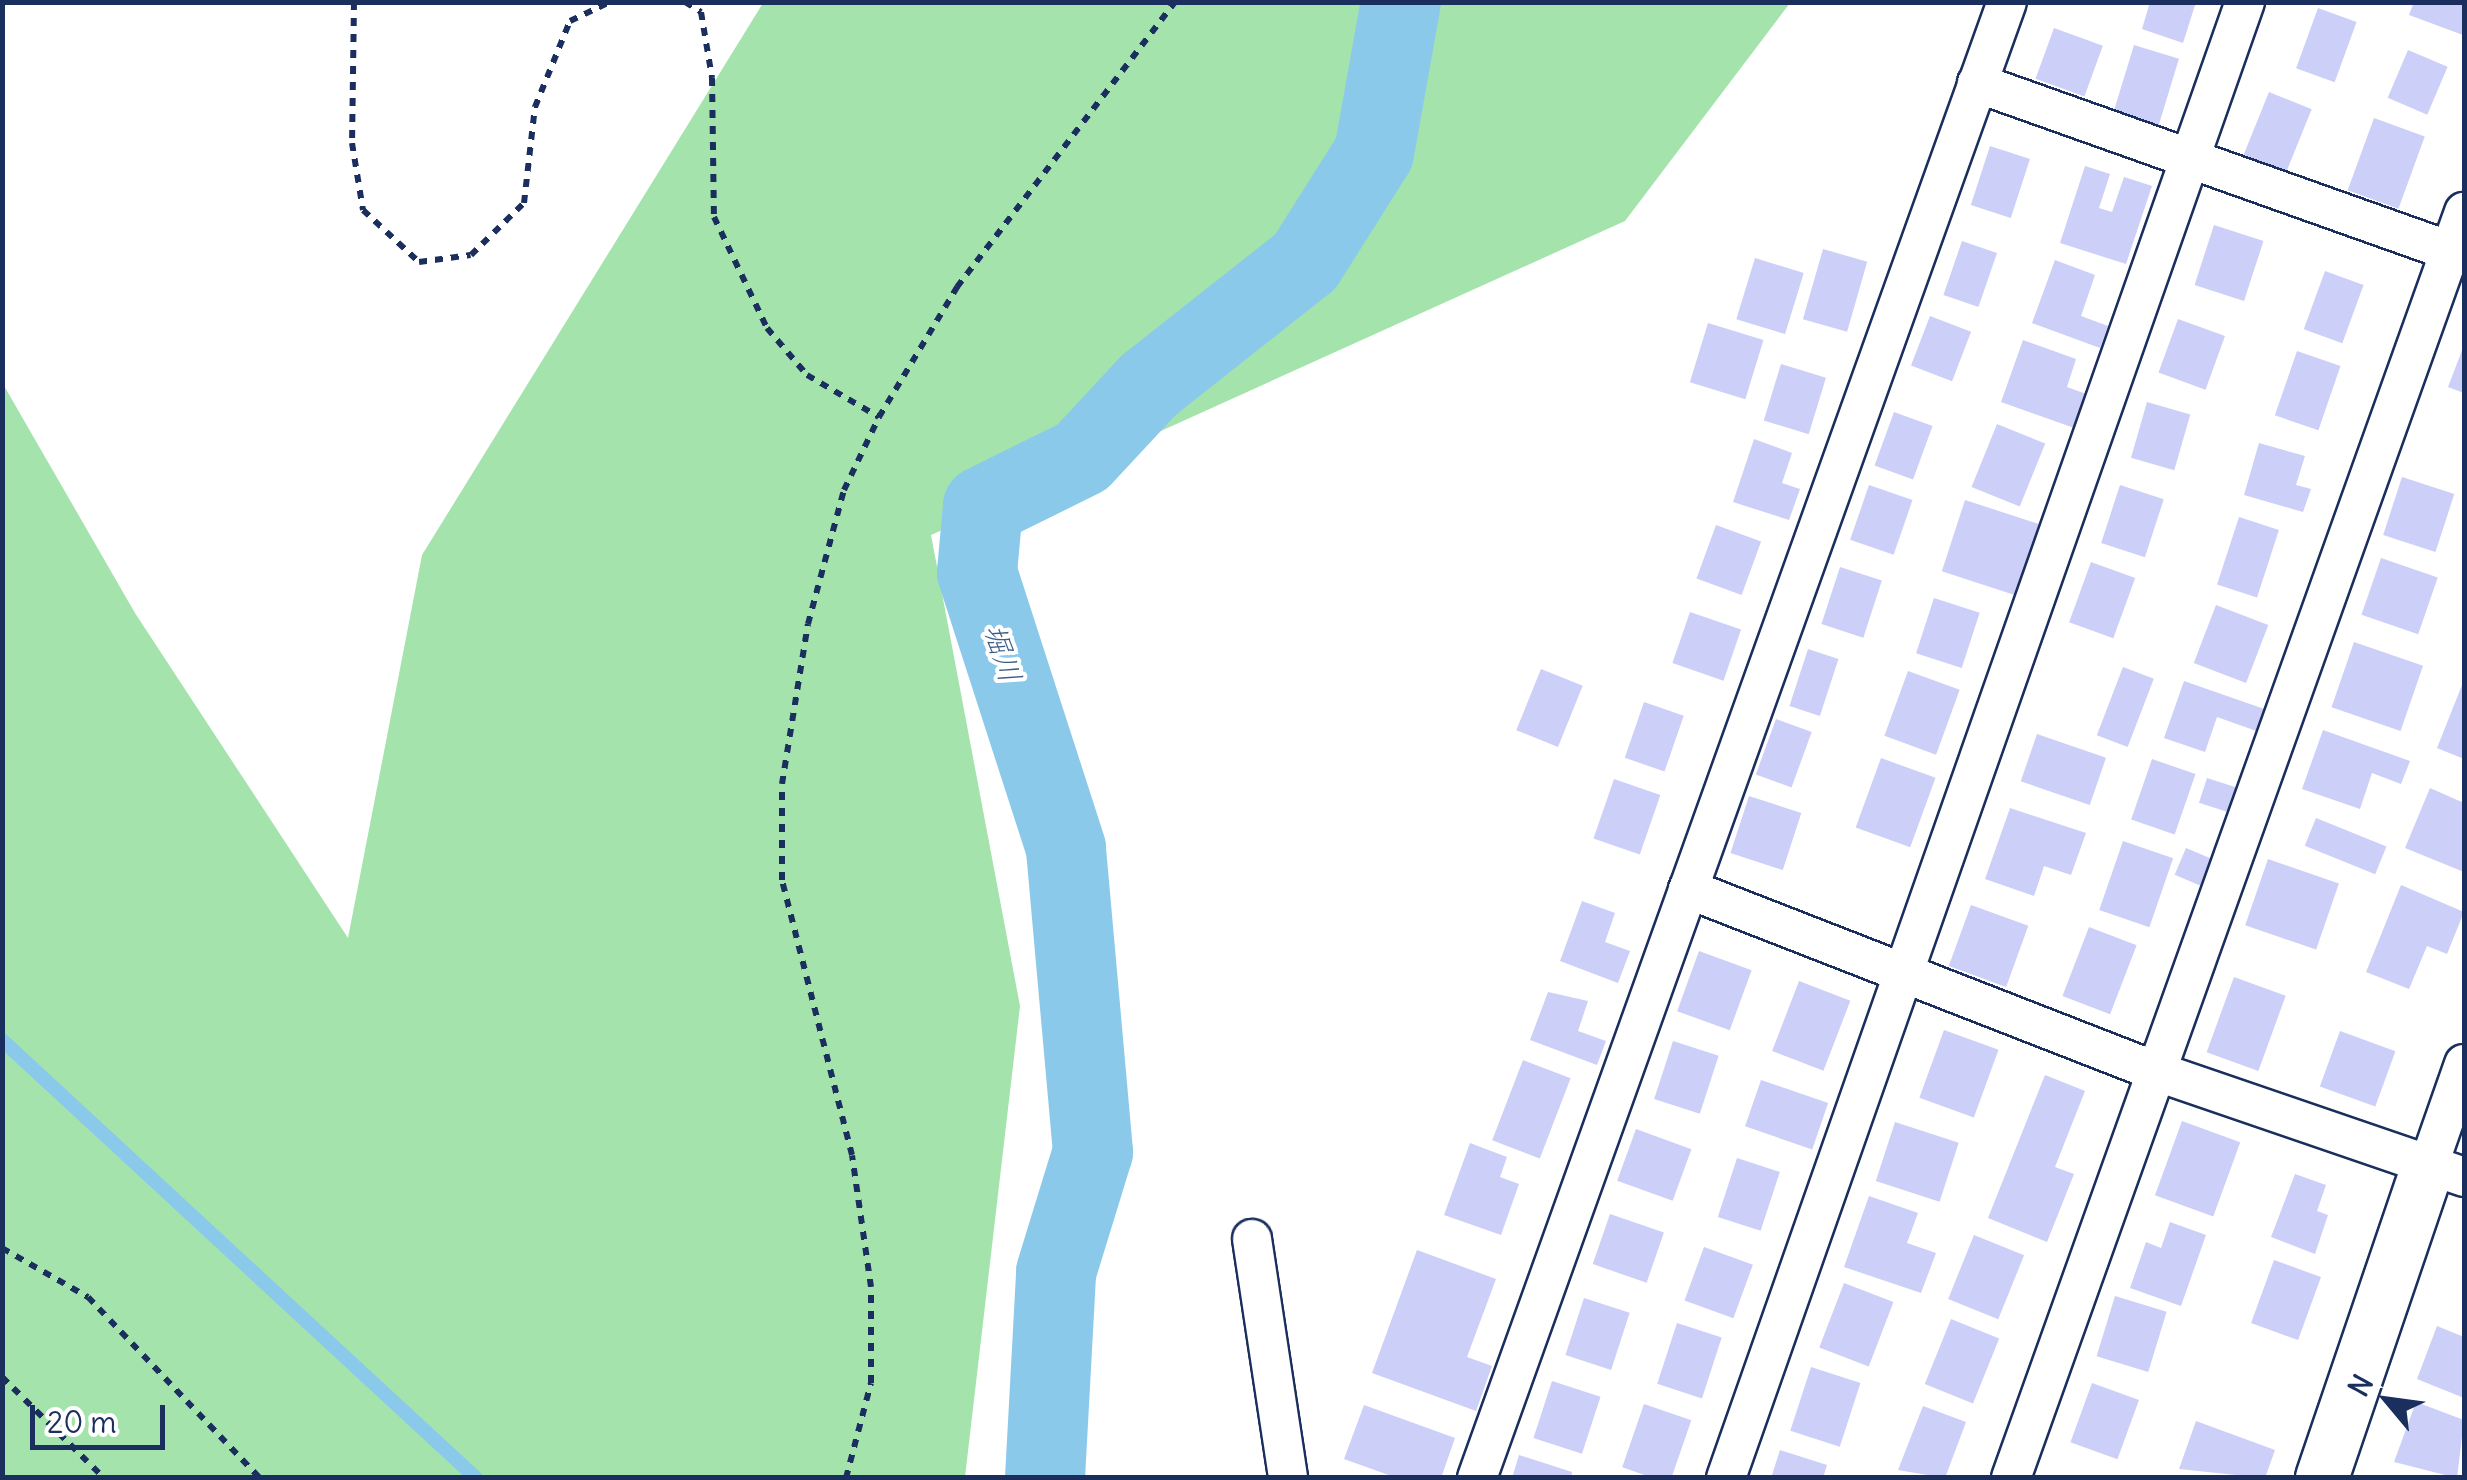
<!DOCTYPE html>
<meta charset="utf-8">
<style>
body{margin:0}
#map{position:relative;width:2467px;height:1480px;overflow:hidden;background:#fff;font-family:Delius,"Klee One",sans-serif}
div>[style]{position:absolute}
[style*='--x']{left:calc(var(--x)*1px);top:calc(var(--y)*1px);width:calc(var(--w)*1px);rotate:calc(var(--a)*1deg)}
.green>*{inset:0;background:#a4e4ac}
.stream>*{height:14px;margin:-7px;padding:0 7px;transform-origin:7px;border-radius:7px;background:#8bc9eb}
.river>*{height:80px;margin:-40px;padding:0 40px;transform-origin:40px;border-radius:40px;background:#8bc9eb}
.building>*{inset:0;background:#cccff7;transform-origin:0 0}
.path>*{height:6px;margin-top:-3px;transform-origin:0;background:repeating-linear-gradient(90deg,#1b2f5e 0 8px,transparent 0 16px)}
.roads{filter:drop-shadow(2px 0 #1b2f5e) drop-shadow(-2px 0 #1b2f5e) drop-shadow(0 2px #1b2f5e) drop-shadow(0 -2px #1b2f5e)}
.street>*{height:38px;margin:-19px;padding:0 19px;transform-origin:19px;border-radius:19px;background:#fff}
.secondary>*{height:52px;margin:-26px;padding:0 26px;transform-origin:26px;border-radius:26px;background:#fff}
span{translate:-50% -50%;white-space:nowrap;text-align:center;line-height:1.15;-webkit-text-stroke:8px #fff;paint-order:stroke}
.water-label{font-size:30px;color:#3d5d88;font-style:italic}
.frame{position:absolute;inset:0;border:5px solid #1b2f5e;pointer-events:none}
.north{position:absolute;left:2337px;top:1350px;width:100px;height:100px;-webkit-text-stroke:8px #fff;paint-order:stroke;rotate:299deg;font-size:28px;font-weight:700;line-height:40px;text-align:center;color:#1b2f5e}
.north::after{content:'';display:block;margin:auto;width:35px;height:45px;background:#1b2f5e;clip-path:polygon(50% 0,100% 100%,50% 72%,0 100%)}
.scale{position:absolute;left:30px;top:1405px;width:135px;height:45px;box-sizing:border-box;border:5px solid #1b2f5e;border-top:0;padding-left:12px;font-size:30px;line-height:35px;white-space:nowrap;color:#1b2f5e;-webkit-text-stroke:8px #fff;paint-order:stroke}
</style>
<div id="map">
<div class="green">
<i style="clip-path:polygon(763px 3px,1790px 3px,1625px 221px,931px 535px,1020px 1006px,965px 1477px,3px 1477px,3px 384px,135px 613px,348px 938px,422px 555px)"></i>
</div>
<div class="stream">
<i style="--x:2;--y:1040;--w:645;--a:42.74"></i>
</div>
<div class="river">
<i style="--x:1045;--y:1478;--w:206;--a:-86.9"></i>
<i style="--x:1056;--y:1272;--w:126;--a:-72.9"></i>
<i style="--x:1093;--y:1152;--w:305;--a:-95.1"></i>
<i style="--x:1066;--y:848;--w:290;--a:-107.9"></i>
<i style="--x:977;--y:572;--w:66;--a:-84.8"></i>
<i style="--x:983;--y:506;--w:110;--a:-26.3"></i>
<i style="--x:1082;--y:457;--w:98;--a:-47.1"></i>
<i style="--x:1149;--y:385;--w:199;--a:-38.3"></i>
<i style="--x:1305;--y:262;--w:129;--a:-57.7"></i>
<i style="--x:1374;--y:153;--w:153;--a:-79.9"></i>
</div>
<div class="building">
<i style="clip-path:polygon(2150px 2px,2196px 2px,2183px 43px,2142px 29px)"></i>
<i style="clip-path:polygon(2414px 2px,2464px 2px,2463px 35px,2409px 15px)"></i>
<i style="left:2318px;top:8px;width:41px;height:64px;rotate:20deg"></i>
<i style="left:2054px;top:28px;width:52px;height:54px;rotate:20deg"></i>
<i style="left:2134px;top:45px;width:47px;height:70px;rotate:17deg"></i>
<i style="left:2408px;top:50px;width:43px;height:52px;rotate:23deg"></i>
<i style="left:2269px;top:92px;width:46px;height:68px;rotate:22deg"></i>
<i style="left:2374px;top:118px;width:54px;height:77px;rotate:20deg"></i>
<i style="left:1990px;top:146px;width:42px;height:62px;rotate:18deg"></i>
<i style="clip-path:polygon(2085px 166px,2110px 174px,2099px 208px,2112px 212px,2124px 177px,2152px 186px,2126px 264px,2060px 243px)"></i>
<i style="left:2214px;top:225px;width:52px;height:63px;rotate:18deg"></i>
<i style="left:1962px;top:241px;width:37px;height:57px;rotate:19deg"></i>
<i style="left:1823px;top:249px;width:46px;height:73px;rotate:16deg"></i>
<i style="left:1755px;top:258px;width:51px;height:64px;rotate:17deg"></i>
<i style="clip-path:polygon(2055px 260px,2095px 275px,2081px 316px,2108px 326px,2100px 348px,2032px 323px)"></i>
<i style="left:2325px;top:271px;width:41px;height:62px;rotate:20deg"></i>
<i style="left:1930px;top:316px;width:44px;height:53px;rotate:21deg"></i>
<i style="left:2178px;top:319px;width:50px;height:57px;rotate:20deg"></i>
<i style="left:1708px;top:323px;width:58px;height:62px;rotate:17deg"></i>
<i style="clip-path:polygon(2023px 340px,2076px 359px,2067px 387px,2089px 395px,2077px 429px,2001px 402px)"></i>
<i style="clip-path:polygon(2464px 345px,2464px 393px,2448px 387px)"></i>
<i style="left:2297px;top:351px;width:46px;height:68px;rotate:19deg"></i>
<i style="left:1781px;top:364px;width:47px;height:59px;rotate:17deg"></i>
<i style="left:2147px;top:402px;width:45px;height:58px;rotate:16deg"></i>
<i style="left:1894px;top:412px;width:41px;height:57px;rotate:20deg"></i>
<i style="left:1997px;top:424px;width:52px;height:68px;rotate:22deg"></i>
<i style="clip-path:polygon(1754px 439px,1792px 453px,1782px 483px,1800px 489px,1789px 520px,1733px 502px)"></i>
<i style="clip-path:polygon(2259px 443px,2305px 456px,2296px 485px,2311px 489px,2303px 512px,2244px 495px)"></i>
<i style="left:2402px;top:477px;width:55px;height:61px;rotate:18deg"></i>
<i style="left:1869px;top:485px;width:46px;height:58px;rotate:19deg"></i>
<i style="left:2120px;top:485px;width:46px;height:61px;rotate:18deg"></i>
<i style="left:1965px;top:500px;width:83px;height:75px;rotate:18deg"></i>
<i style="left:2239px;top:517px;width:42px;height:71px;rotate:18deg"></i>
<i style="left:1716px;top:525px;width:48px;height:57px;rotate:20deg"></i>
<i style="left:2381px;top:558px;width:60px;height:60px;rotate:19deg"></i>
<i style="left:2091px;top:562px;width:47px;height:64px;rotate:20deg"></i>
<i style="left:1840px;top:567px;width:44px;height:60px;rotate:18deg"></i>
<i style="left:1934px;top:598px;width:48px;height:58px;rotate:18deg"></i>
<i style="left:2216px;top:605px;width:56px;height:62px;rotate:21deg"></i>
<i style="left:1690px;top:612px;width:54px;height:54px;rotate:19deg"></i>
<i style="left:2354px;top:642px;width:73px;height:69px;rotate:19deg"></i>
<i style="left:1808px;top:649px;width:32px;height:60px;rotate:18deg"></i>
<i style="left:2123px;top:667px;width:33px;height:73px;rotate:21deg"></i>
<i style="left:1541px;top:669px;width:45px;height:66px;rotate:22deg"></i>
<i style="left:1908px;top:671px;width:55px;height:69px;rotate:20deg"></i>
<i style="clip-path:polygon(2464px 680px,2464px 759px,2437px 748px)"></i>
<i style="clip-path:polygon(2184px 681px,2270px 711px,2262px 733px,2217px 717px,2205px 752px,2164px 738px)"></i>
<i style="left:1644px;top:702px;width:42px;height:59px;rotate:19deg"></i>
<i style="left:1776px;top:719px;width:38px;height:59px;rotate:20deg"></i>
<i style="clip-path:polygon(2323px 730px,2410px 761px,2401px 784px,2372px 773px,2360px 809px,2302px 789px)"></i>
<i style="left:2037px;top:734px;width:73px;height:50px;rotate:19deg"></i>
<i style="left:1881px;top:758px;width:58px;height:74px;rotate:20deg"></i>
<i style="left:2152px;top:759px;width:46px;height:64px;rotate:19deg"></i>
<i style="left:2207px;top:778px;width:36px;height:26px;rotate:18deg"></i>
<i style="left:1614px;top:779px;width:49px;height:63px;rotate:19deg"></i>
<i style="clip-path:polygon(2430px 788px,2464px 803px,2464px 872px,2405px 848px)"></i>
<i style="left:1749px;top:796px;width:55px;height:60px;rotate:18deg"></i>
<i style="clip-path:polygon(2010px 808px,2086px 833px,2071px 875px,2044px 866px,2034px 896px,1985px 879px)"></i>
<i style="left:2316px;top:818px;width:76px;height:30px;rotate:22deg"></i>
<i style="left:2123px;top:841px;width:53px;height:73px;rotate:19deg"></i>
<i style="left:2186px;top:848px;width:34px;height:29px;rotate:23deg"></i>
<i style="left:2268px;top:859px;width:75px;height:70px;rotate:19deg"></i>
<i style="clip-path:polygon(2401px 885px,2464px 912px,2447px 954px,2427px 946px,2409px 989px,2366px 972px)"></i>
<i style="clip-path:polygon(1582px 901px,1615px 913px,1605px 942px,1630px 951px,1618px 983px,1560px 961px)"></i>
<i style="left:1971px;top:905px;width:61px;height:65px;rotate:20deg"></i>
<i style="left:2089px;top:927px;width:51px;height:74px;rotate:21deg"></i>
<i style="left:1699px;top:951px;width:56px;height:64px;rotate:20deg"></i>
<i style="left:2234px;top:977px;width:55px;height:80px;rotate:20deg"></i>
<i style="left:1799px;top:981px;width:55px;height:75px;rotate:21deg"></i>
<i style="clip-path:polygon(1548px 992px,1588px 1001px,1578px 1031px,1606px 1041px,1597px 1065px,1530px 1040px)"></i>
<i style="left:1944px;top:1030px;width:58px;height:72px;rotate:20deg"></i>
<i style="left:2340px;top:1031px;width:59px;height:59px;rotate:20deg"></i>
<i style="left:1673px;top:1041px;width:48px;height:61px;rotate:18deg"></i>
<i style="left:1523px;top:1060px;width:51px;height:86px;rotate:21deg"></i>
<i style="clip-path:polygon(2045px 1075px,2085px 1091px,2055px 1167px,2074px 1174px,2047px 1242px,1988px 1218px)"></i>
<i style="left:1761px;top:1080px;width:71px;height:49px;rotate:19deg"></i>
<i style="left:2182px;top:1121px;width:62px;height:79px;rotate:20deg"></i>
<i style="left:1895px;top:1122px;width:67px;height:62px;rotate:18deg"></i>
<i style="left:1636px;top:1129px;width:59px;height:55px;rotate:20deg"></i>
<i style="clip-path:polygon(1470px 1143px,1507px 1157px,1500px 1177px,1519px 1184px,1501px 1235px,1444px 1215px)"></i>
<i style="left:1737px;top:1158px;width:45px;height:62px;rotate:18deg"></i>
<i style="clip-path:polygon(2295px 1174px,2326px 1185px,2317px 1211px,2328px 1215px,2315px 1254px,2271px 1237px)"></i>
<i style="clip-path:polygon(1869px 1196px,1918px 1213px,1907px 1243px,1936px 1253px,1921px 1293px,1844px 1267px)"></i>
<i style="left:1610px;top:1214px;width:57px;height:53px;rotate:19deg"></i>
<i style="clip-path:polygon(2170px 1222px,2206px 1235px,2181px 1306px,2130px 1288px,2146px 1242px,2161px 1248px)"></i>
<i style="left:1974px;top:1235px;width:54px;height:69px;rotate:22deg"></i>
<i style="left:1704px;top:1247px;width:52px;height:57px;rotate:20deg"></i>
<i style="clip-path:polygon(1417px 1250px,1496px 1279px,1467px 1357px,1492px 1366px,1476px 1411px,1372px 1373px)"></i>
<i style="left:2274px;top:1260px;width:50px;height:67px;rotate:20deg"></i>
<i style="left:1844px;top:1283px;width:53px;height:69px;rotate:21deg"></i>
<i style="left:2115px;top:1296px;width:54px;height:63px;rotate:17deg"></i>
<i style="left:1584px;top:1298px;width:48px;height:60px;rotate:18deg"></i>
<i style="left:1951px;top:1319px;width:52px;height:70px;rotate:22deg"></i>
<i style="left:1677px;top:1323px;width:47px;height:64px;rotate:18deg"></i>
<i style="clip-path:polygon(2437px 1326px,2464px 1337px,2464px 1398px,2417px 1379px)"></i>
<i style="left:1811px;top:1367px;width:52px;height:67px;rotate:18deg"></i>
<i style="left:1552px;top:1381px;width:51px;height:60px;rotate:18deg"></i>
<i style="left:2092px;top:1383px;width:50px;height:63px;rotate:20deg"></i>
<i style="clip-path:polygon(2416px 1402px,2464px 1420px,2457px 1478px,2394px 1462px)"></i>
<i style="left:1644px;top:1404px;width:50px;height:67px;rotate:19deg"></i>
<i style="clip-path:polygon(1364px 1405px,1455px 1438px,1441px 1478px,1397px 1478px,1344px 1459px)"></i>
<i style="clip-path:polygon(1923px 1406px,1966px 1422px,1945px 1478px,1898px 1470px)"></i>
<i style="clip-path:polygon(2196px 1421px,2275px 1450px,2265px 1478px,2179px 1469px)"></i>
<i style="clip-path:polygon(1780px 1450px,1827px 1465px,1823px 1478px,1771px 1478px)"></i>
<i style="clip-path:polygon(1519px 1455px,1572px 1472px,1571px 1478px,1512px 1478px)"></i>
</div>
<div class="path">
<i style="--x:354;--y:2;--w:141;--a:90.8"></i>
<i style="--x:352;--y:143;--w:68;--a:80.7"></i>
<i style="--x:363;--y:210;--w:76;--a:42.9"></i>
<i style="--x:419;--y:262;--w:52;--a:-7.7"></i>
<i style="--x:471;--y:255;--w:74;--a:-44.5"></i>
<i style="--x:524;--y:203;--w:97;--a:-83.5"></i>
<i style="--x:535;--y:107;--w:93;--a:-67.9"></i>
<i style="--x:570;--y:21;--w:44;--a:-25.4"></i>
<i style="--x:685;--y:2;--w:19;--a:32"></i>
<i style="--x:701;--y:12;--w:67;--a:80.5"></i>
<i style="--x:712;--y:78;--w:139;--a:89.2"></i>
<i style="--x:714;--y:217;--w:123;--a:64.5"></i>
<i style="--x:767;--y:328;--w:62;--a:49.6"></i>
<i style="--x:807;--y:375;--w:83;--a:30.3"></i>
<i style="--x:2;--y:1248;--w:99;--a:29.7"></i>
<i style="--x:88;--y:1297;--w:250;--a:46.5"></i>
<i style="--x:2;--y:1377;--w:144;--a:44.7"></i>
<i style="--x:846;--y:1478;--w:98;--a:-75.3"></i>
<i style="--x:871;--y:1383;--w:96;--a:-90"></i>
<i style="--x:871;--y:1287;--w:133;--a:-98.2"></i>
<i style="--x:852;--y:1155;--w:284;--a:-104.3"></i>
<i style="--x:782;--y:880;--w:96;--a:-90"></i>
<i style="--x:782;--y:784;--w:162;--a:-80.8"></i>
<i style="--x:808;--y:624;--w:139;--a:-75"></i>
<i style="--x:844;--y:490;--w:81;--a:-64.4"></i>
<i style="--x:879;--y:417;--w:152;--a:-59"></i>
<i style="--x:957;--y:287;--w:359;--a:-52.6"></i>
</div>
<div class="roads">
<div class="street">
<i style="--x:1977;--y:83;--w:517;--a:19.56"></i>
<i style="--x:1688;--y:889;--w:501;--a:21.29"></i>
<i style="--x:2155;--y:1071;--w:327;--a:18.9"></i>
<i style="--x:2429;--y:1164;--w:106;--a:-70.7"></i>
<i style="--x:1252;--y:1239;--w:242;--a:81.4"></i>
<i style="--x:1477;--y:1478;--w:1568;--a:-70.25"></i>
<i style="--x:1726;--y:1478;--w:1565;--a:-70.63"></i>
<i style="--x:2011;--y:1478;--w:1345;--a:-70.31"></i>
</div>
<div class="secondary">
<i style="--x:2322;--y:1478;--w:332;--a:-71.2"></i>
</div>
</div>
<div class="water-label">
<span style="left:1003px;top:653px;rotate:72deg">堀川</span>
</div>
<div class="frame"></div>
<div class="north">N</div>
<div class="scale">20 m</div>
</div>
